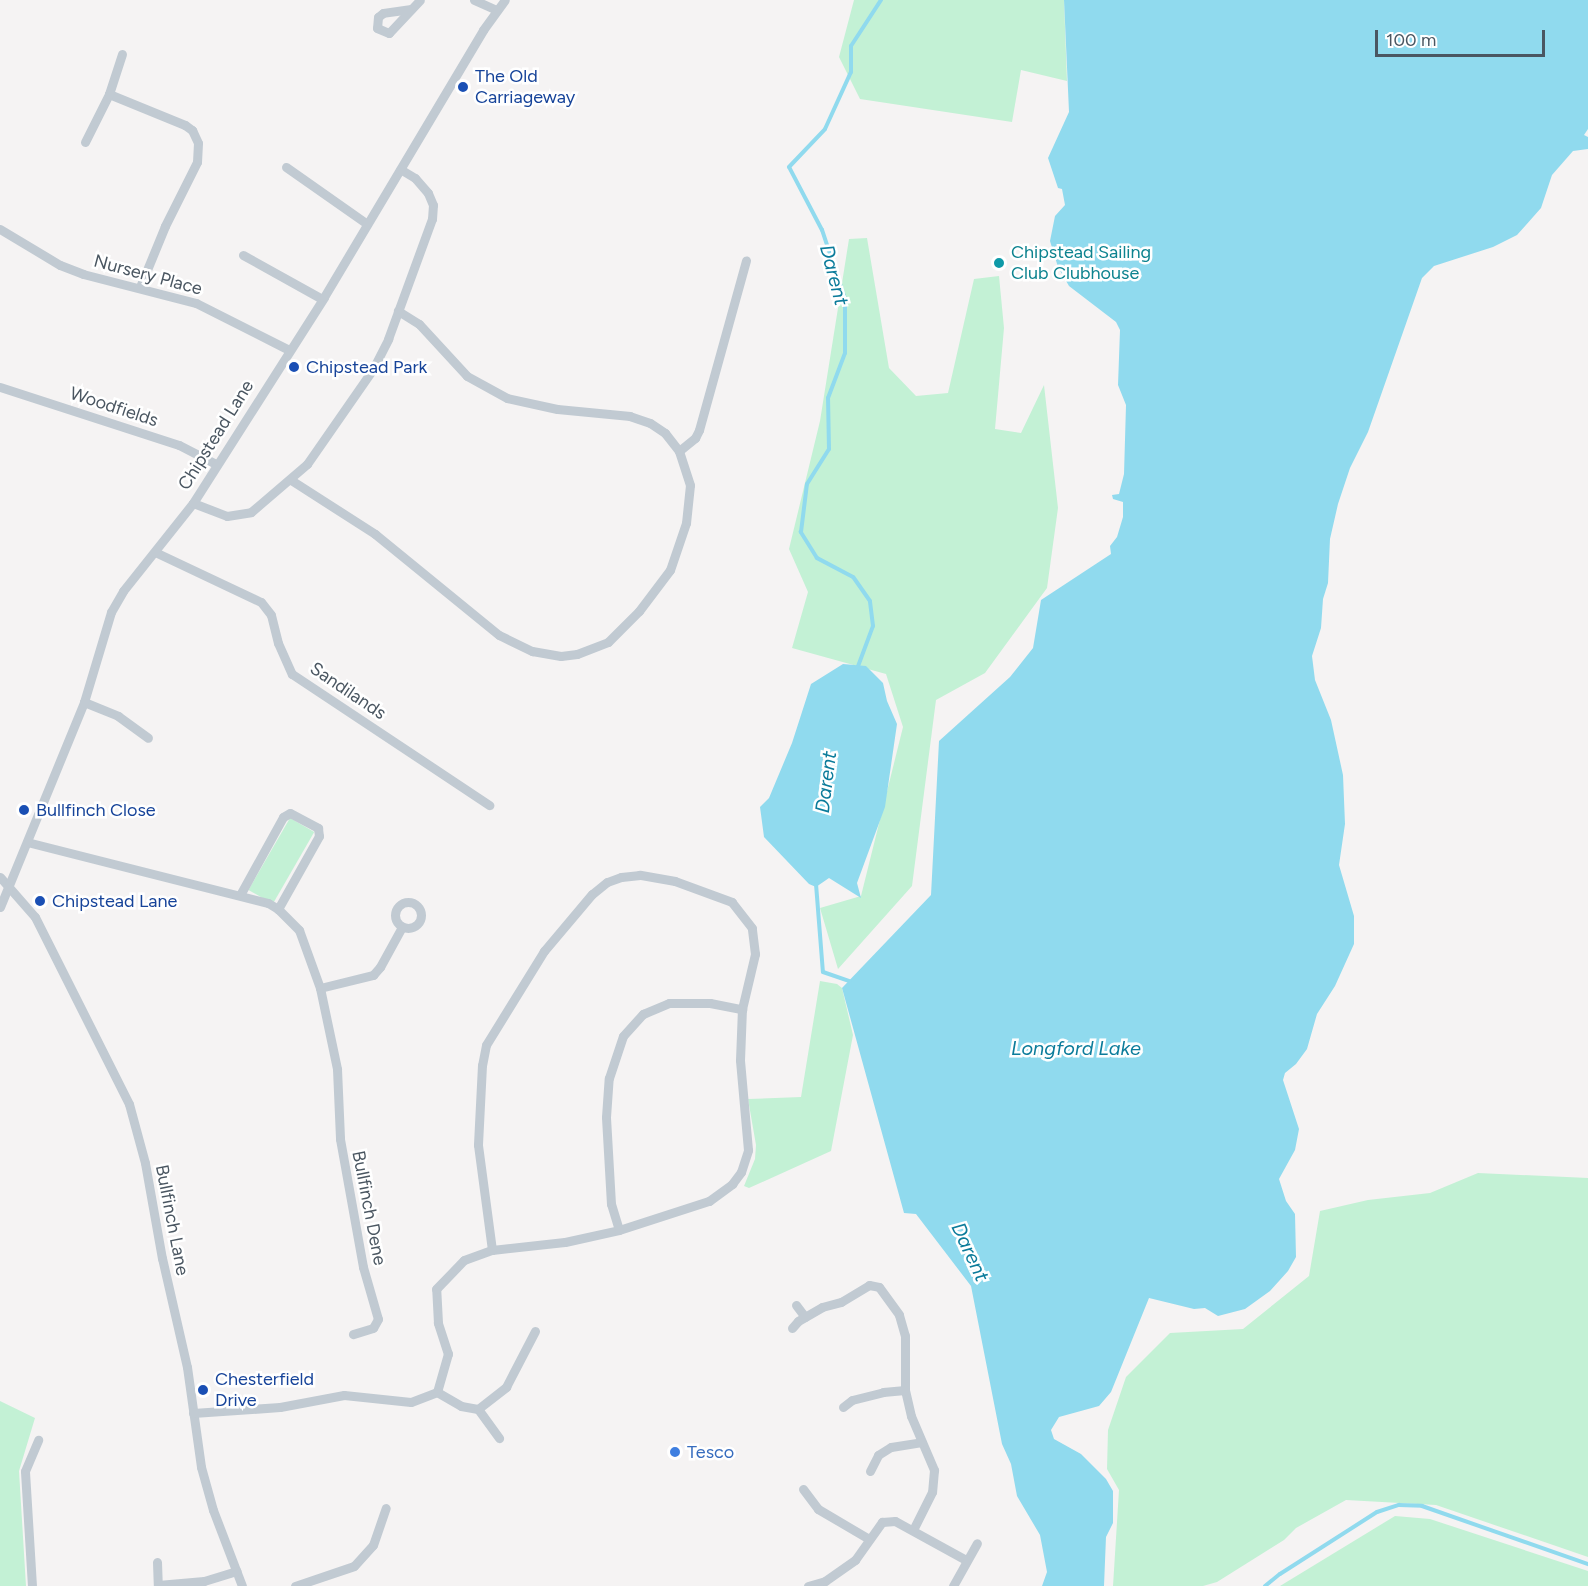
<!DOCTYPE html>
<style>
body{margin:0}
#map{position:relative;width:1588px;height:1586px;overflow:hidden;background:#f5f3f3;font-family:Figtree,sans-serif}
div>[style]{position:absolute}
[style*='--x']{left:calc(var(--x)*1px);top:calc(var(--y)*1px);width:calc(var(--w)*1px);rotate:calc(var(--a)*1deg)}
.green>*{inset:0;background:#c3f1d5;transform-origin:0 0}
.water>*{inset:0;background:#90daee}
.stream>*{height:4px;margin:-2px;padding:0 2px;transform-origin:2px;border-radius:2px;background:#90daee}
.street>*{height:9px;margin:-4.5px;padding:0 4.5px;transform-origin:4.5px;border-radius:4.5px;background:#c1cad2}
.street>.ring{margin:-4.5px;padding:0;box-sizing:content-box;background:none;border:9px solid #c1cad2;border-radius:50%}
.dots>*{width:16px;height:16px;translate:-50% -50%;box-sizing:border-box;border:3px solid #fff;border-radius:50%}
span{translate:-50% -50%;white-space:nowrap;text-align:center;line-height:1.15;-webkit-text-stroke:5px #fff;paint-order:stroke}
.transit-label{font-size:18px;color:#164399}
.left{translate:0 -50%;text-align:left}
.culture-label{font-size:18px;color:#0d838f}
.street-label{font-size:18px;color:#4a5661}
.shop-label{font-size:18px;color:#366cbe}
.water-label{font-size:20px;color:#0c7c9b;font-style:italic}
.scale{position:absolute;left:1375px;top:30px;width:170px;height:27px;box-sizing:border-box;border:3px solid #4a5661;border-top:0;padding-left:8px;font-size:18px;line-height:21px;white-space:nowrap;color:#4a5661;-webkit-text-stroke:4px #fff;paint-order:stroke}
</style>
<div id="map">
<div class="green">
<i style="clip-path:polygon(854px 0,1064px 0,1067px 81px,1021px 70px,1012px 122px,860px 99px,839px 57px)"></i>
<i style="clip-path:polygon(867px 238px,889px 368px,916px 396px,948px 393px,974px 279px,999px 276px,1004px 328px,995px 429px,1021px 433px,1044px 385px,1058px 508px,1047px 588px,985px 673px,936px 700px,912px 886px,838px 969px,820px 908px,861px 896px,903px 727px,886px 674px,792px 648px,808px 592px,789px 549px,820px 421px,849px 239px)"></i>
<i style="left:290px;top:818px;width:28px;height:83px;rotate:30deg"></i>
<i style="clip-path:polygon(820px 981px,837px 984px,842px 988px,853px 1035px,831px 1151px,749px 1188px,744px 1186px,755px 1159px,756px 1145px,748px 1099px,801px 1097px)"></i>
<i style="clip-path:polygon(1478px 1173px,1588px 1178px,1588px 1557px,1436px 1505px,1346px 1500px,1296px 1528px,1284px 1540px,1217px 1582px,1203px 1586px,1113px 1586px,1119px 1490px,1107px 1469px,1108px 1430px,1126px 1377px,1170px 1333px,1243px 1329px,1309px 1276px,1320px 1211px,1368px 1200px,1430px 1193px)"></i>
<i style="clip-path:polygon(0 1401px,35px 1418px,19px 1471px,26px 1586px,0 1586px)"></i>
<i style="clip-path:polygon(1395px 1516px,1430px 1519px,1588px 1571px,1588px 1586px,1280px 1586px)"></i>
</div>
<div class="water">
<i style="clip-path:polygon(1064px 0,1588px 0,1588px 129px,1584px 135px,1588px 137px,1588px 149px,1573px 151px,1552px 175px,1541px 208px,1517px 235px,1493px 247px,1434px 266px,1422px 278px,1368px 432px,1350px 468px,1338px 504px,1330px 539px,1328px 583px,1323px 599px,1321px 628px,1312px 656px,1315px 680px,1331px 720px,1343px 775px,1345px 824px,1339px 865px,1354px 916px,1354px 944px,1335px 986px,1317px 1014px,1307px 1049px,1296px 1064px,1285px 1073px,1283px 1080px,1299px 1129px,1295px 1150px,1279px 1179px,1286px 1201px,1295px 1214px,1296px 1257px,1288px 1271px,1270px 1291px,1245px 1309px,1218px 1316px,1205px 1308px,1194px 1309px,1149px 1298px,1111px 1392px,1099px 1406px,1059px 1417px,1051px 1430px,1054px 1439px,1081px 1454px,1106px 1479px,1113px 1491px,1113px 1523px,1106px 1537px,1104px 1586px,1042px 1586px,1047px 1572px,1040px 1535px,1017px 1496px,1011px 1464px,1002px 1444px,971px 1286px,916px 1214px,904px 1213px,842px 988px,931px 895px,939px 741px,1010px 677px,1033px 648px,1041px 600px,1111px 554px,1110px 546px,1117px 537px,1123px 517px,1123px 502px,1113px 499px,1112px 495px,1119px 494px,1124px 474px,1126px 405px,1118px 385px,1120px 330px,1116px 322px,1069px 286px,1058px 267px,1050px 241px,1055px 216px,1065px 205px,1062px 189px,1058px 188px,1048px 158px,1069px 112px)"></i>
<i style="clip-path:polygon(843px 664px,866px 666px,883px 683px,887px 701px,897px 724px,885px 807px,857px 883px,861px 898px,829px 878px,816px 887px,809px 884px,764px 837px,760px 807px,769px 798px,792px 743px,811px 684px)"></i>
</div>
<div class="stream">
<i style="--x:857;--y:669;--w:46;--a:-69.6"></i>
<i style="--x:873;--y:626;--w:25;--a:-97"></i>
<i style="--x:870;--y:601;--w:29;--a:-125"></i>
<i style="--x:853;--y:577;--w:41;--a:-152.2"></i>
<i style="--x:817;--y:558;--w:31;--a:-122"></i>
<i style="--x:801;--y:532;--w:48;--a:-82.9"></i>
<i style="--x:807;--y:484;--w:41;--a:-57.8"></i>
<i style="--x:829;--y:449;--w:51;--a:-91.1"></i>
<i style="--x:828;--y:398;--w:48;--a:-69.3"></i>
<i style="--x:845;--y:353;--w:54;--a:-90"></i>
<i style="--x:845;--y:299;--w:73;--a:-108.4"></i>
<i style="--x:822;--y:230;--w:71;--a:-117.6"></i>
<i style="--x:789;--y:167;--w:52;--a:-46.5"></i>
<i style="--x:825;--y:129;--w:63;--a:-65.5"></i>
<i style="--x:851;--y:72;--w:26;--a:-90"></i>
<i style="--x:851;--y:46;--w:55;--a:-56.9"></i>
<i style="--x:816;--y:884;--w:88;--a:85.5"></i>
<i style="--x:823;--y:972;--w:28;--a:19"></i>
<i style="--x:1265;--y:1586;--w:19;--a:-39"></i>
<i style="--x:1280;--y:1574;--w:115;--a:-32.6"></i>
<i style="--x:1377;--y:1512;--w:23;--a:-18"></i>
<i style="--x:1399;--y:1505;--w:23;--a:2"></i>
<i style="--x:1422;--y:1506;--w:176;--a:19.3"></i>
</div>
<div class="street">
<i style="--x:474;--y:0;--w:24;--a:24"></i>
<i style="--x:411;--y:9;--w:28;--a:172"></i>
<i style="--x:383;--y:13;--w:6;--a:141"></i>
<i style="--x:378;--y:17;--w:11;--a:95"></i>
<i style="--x:377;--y:28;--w:13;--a:23"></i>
<i style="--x:389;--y:33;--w:45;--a:-46.8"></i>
<i style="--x:109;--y:94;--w:82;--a:22.2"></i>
<i style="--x:185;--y:125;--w:9;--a:36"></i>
<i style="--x:192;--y:130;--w:14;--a:65"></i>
<i style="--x:198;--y:143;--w:19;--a:93"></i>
<i style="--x:197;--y:162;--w:72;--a:116.6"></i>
<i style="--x:165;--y:226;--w:66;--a:112.3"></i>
<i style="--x:85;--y:142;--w:54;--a:-63.4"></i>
<i style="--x:109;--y:94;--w:42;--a:-72"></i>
<i style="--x:286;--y:167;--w:99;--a:35.1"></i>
<i style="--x:0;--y:229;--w:70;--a:31"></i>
<i style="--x:60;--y:265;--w:25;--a:21"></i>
<i style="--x:83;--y:274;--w:117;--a:14.4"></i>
<i style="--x:196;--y:303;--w:104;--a:26.8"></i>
<i style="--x:243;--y:255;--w:90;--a:29.1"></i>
<i style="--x:0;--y:387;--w:188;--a:18"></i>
<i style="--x:179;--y:445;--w:42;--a:27.2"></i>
<i style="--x:679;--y:451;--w:21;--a:-39"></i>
<i style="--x:695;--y:438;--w:9;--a:-63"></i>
<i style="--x:699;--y:430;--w:176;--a:-74.5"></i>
<i style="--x:291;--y:480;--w:100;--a:32.7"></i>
<i style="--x:375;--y:534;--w:160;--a:39.2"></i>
<i style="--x:499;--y:635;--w:37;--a:26"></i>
<i style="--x:532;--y:651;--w:29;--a:10"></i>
<i style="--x:561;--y:656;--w:16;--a:-7"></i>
<i style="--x:577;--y:654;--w:33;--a:-21"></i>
<i style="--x:608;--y:642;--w:44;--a:-45"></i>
<i style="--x:639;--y:611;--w:51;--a:-52.9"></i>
<i style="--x:670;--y:570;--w:50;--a:-71.2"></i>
<i style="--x:686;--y:523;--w:38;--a:-84"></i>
<i style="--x:690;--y:485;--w:36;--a:-108"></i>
<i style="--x:679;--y:451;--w:23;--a:-128"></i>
<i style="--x:665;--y:433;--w:18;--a:-146"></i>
<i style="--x:650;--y:423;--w:21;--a:-161"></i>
<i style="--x:630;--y:416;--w:73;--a:-174.5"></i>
<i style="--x:557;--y:409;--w:51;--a:-167.6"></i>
<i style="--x:507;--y:398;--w:46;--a:-151.2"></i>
<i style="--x:467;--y:376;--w:71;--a:-132.7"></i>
<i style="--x:419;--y:324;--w:25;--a:-148"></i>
<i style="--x:193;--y:503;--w:36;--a:21"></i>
<i style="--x:227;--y:516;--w:24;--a:-9"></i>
<i style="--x:251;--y:512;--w:74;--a:-40.6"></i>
<i style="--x:307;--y:464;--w:116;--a:-55.2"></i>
<i style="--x:373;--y:369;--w:34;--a:-63"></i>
<i style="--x:388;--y:339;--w:128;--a:-69.9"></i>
<i style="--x:432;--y:219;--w:14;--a:-86"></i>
<i style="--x:433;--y:205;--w:13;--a:-113"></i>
<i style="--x:428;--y:193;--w:20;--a:-131"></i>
<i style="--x:415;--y:178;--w:17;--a:-149"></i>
<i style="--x:155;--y:552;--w:117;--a:25.3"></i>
<i style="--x:261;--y:602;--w:16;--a:52"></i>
<i style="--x:271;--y:615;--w:29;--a:76"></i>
<i style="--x:278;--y:643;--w:34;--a:66"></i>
<i style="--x:292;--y:674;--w:237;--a:33.6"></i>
<i style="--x:84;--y:702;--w:37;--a:22"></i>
<i style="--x:118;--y:716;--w:37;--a:36"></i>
<i style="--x:27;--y:842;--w:249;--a:14.2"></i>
<i style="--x:268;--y:903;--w:12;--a:31"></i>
<i style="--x:278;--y:909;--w:30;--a:45"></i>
<i style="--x:299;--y:930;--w:62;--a:70.1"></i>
<i style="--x:320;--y:988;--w:83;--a:78.1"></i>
<i style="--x:337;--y:1069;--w:70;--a:87.5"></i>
<i style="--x:340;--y:1139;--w:130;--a:79.8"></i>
<i style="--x:363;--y:1267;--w:54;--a:73.9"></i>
<i style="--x:378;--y:1319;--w:10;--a:119"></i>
<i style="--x:373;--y:1328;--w:21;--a:163"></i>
<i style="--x:0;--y:877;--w:53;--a:48.8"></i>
<i style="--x:35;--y:917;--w:209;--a:63.3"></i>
<i style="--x:129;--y:1104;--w:61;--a:74.8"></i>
<i style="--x:145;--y:1163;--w:97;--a:79.9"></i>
<i style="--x:162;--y:1258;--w:112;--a:77.1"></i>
<i style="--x:187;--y:1367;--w:101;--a:82"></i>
<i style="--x:201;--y:1467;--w:45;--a:74.4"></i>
<i style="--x:213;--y:1510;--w:81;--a:69.1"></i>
<i style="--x:240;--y:895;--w:89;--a:-61.1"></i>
<i style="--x:283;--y:817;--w:8;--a:-30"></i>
<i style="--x:290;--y:813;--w:32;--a:28"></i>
<i style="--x:318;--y:828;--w:8;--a:83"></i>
<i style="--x:319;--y:836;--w:84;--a:119.3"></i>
<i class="ring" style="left:395px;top:902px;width:17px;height:17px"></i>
<i style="--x:0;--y:907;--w:222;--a:-67.7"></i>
<i style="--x:84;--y:702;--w:94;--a:-73.3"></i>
<i style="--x:111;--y:612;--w:24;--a:-60"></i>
<i style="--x:123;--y:591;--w:112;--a:-51.5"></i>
<i style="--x:193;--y:503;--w:244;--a:-57.5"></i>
<i style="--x:324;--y:297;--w:311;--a:-59.2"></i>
<i style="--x:483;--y:30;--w:37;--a:-54"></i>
<i style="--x:320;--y:988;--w:55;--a:-13.8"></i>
<i style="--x:373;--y:975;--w:11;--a:-49"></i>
<i style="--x:380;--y:967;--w:46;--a:-61.2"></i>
<i style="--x:619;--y:1230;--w:27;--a:-107"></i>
<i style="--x:611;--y:1204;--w:87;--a:-93.3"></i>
<i style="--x:606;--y:1117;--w:39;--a:-86"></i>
<i style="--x:609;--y:1078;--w:44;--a:-71.6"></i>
<i style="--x:623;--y:1036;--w:30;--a:-48"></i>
<i style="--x:643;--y:1014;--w:28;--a:-23"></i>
<i style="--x:669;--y:1003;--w:41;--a:0"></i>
<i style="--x:710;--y:1003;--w:33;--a:11"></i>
<i style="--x:796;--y:1305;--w:15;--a:53"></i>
<i style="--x:792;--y:1328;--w:9;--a:-49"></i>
<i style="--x:798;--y:1321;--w:28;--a:-30"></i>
<i style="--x:822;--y:1307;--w:20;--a:-15"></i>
<i style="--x:841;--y:1302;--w:33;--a:-31"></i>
<i style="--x:869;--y:1285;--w:10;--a:11"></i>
<i style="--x:879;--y:1287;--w:34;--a:54"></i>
<i style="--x:899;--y:1315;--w:22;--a:74"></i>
<i style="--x:905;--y:1336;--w:54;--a:90"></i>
<i style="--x:905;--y:1390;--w:27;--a:77"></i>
<i style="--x:911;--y:1416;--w:59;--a:66.9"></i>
<i style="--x:934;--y:1470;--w:22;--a:95"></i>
<i style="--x:932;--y:1492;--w:42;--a:116.6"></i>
<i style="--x:437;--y:1392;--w:28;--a:30"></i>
<i style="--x:461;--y:1406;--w:17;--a:10"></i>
<i style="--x:478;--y:1409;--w:36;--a:54"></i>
<i style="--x:843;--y:1407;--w:11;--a:-38"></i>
<i style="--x:852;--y:1400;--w:32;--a:-14"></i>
<i style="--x:883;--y:1392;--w:22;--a:-5"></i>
<i style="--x:478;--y:1409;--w:36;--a:-38"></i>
<i style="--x:506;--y:1387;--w:63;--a:-62.6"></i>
<i style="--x:193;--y:1413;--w:87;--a:-3.9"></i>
<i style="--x:280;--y:1407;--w:65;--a:-10.6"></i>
<i style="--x:344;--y:1395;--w:67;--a:6"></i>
<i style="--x:411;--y:1402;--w:28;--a:-21"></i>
<i style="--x:437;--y:1392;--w:40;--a:-74"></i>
<i style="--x:448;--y:1354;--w:33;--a:-108"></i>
<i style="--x:438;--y:1323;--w:34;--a:-93"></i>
<i style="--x:436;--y:1289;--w:40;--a:-46"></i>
<i style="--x:464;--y:1260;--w:30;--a:-20"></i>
<i style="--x:492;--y:1250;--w:73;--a:-6.3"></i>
<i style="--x:565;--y:1242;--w:55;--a:-12.5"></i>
<i style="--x:619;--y:1230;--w:95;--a:-17.9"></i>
<i style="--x:709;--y:1201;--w:29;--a:-36"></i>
<i style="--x:732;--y:1184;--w:15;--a:-53"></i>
<i style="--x:741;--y:1172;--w:23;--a:-72"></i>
<i style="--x:748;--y:1150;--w:90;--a:-95.1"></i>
<i style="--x:740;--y:1060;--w:51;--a:-87.8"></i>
<i style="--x:742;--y:1009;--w:57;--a:-76.7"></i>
<i style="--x:755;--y:954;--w:26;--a:-97"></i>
<i style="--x:752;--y:928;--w:33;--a:-128"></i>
<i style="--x:732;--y:902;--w:61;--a:-159.8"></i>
<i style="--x:675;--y:881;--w:36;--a:-170"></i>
<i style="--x:640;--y:875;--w:19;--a:174"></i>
<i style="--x:621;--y:877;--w:15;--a:160"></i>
<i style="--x:607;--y:882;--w:19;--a:141"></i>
<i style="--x:592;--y:894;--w:75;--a:130.1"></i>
<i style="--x:544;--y:951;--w:110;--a:121.7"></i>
<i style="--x:486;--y:1045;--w:20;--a:101"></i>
<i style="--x:482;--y:1065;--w:80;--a:92.9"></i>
<i style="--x:478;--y:1145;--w:106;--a:82.4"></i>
<i style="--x:870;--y:1471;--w:18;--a:-63"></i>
<i style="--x:878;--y:1455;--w:15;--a:-32"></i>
<i style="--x:891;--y:1447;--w:31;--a:-9"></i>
<i style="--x:803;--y:1489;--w:25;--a:53"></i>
<i style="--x:818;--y:1509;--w:59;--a:30.5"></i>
<i style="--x:157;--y:1562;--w:23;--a:88"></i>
<i style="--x:158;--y:1585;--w:46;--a:-5"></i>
<i style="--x:204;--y:1581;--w:34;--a:-17"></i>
<i style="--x:32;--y:1586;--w:115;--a:-93.5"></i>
<i style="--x:25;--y:1471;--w:34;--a:-67"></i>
<i style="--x:295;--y:1586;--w:62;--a:-18.7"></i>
<i style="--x:354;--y:1566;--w:28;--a:-48"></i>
<i style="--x:373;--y:1545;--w:39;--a:-71"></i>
<i style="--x:808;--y:1586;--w:18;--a:-16"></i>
<i style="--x:825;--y:1581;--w:37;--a:-35"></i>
<i style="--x:855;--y:1560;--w:47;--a:-54.6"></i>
<i style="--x:882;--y:1522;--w:13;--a:-4"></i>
<i style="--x:895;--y:1521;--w:81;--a:28.8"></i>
<i style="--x:953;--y:1586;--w:49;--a:-60.8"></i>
</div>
<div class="dots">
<i style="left:463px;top:87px;background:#1a4fb4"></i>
<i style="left:999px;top:263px;background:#0f9aa8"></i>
<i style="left:294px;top:367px;background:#1a4fb4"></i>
<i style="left:24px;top:810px;background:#1a4fb4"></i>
<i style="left:40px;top:901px;background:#1a4fb4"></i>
<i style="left:203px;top:1390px;background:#1a4fb4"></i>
<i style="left:675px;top:1452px;background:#3f7fe0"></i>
</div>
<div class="transit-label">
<span class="left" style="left:475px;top:87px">The Old<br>Carriageway</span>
<span class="left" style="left:306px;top:367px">Chipstead Park</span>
<span class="left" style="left:36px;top:810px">Bullfinch Close</span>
<span class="left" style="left:52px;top:901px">Chipstead Lane</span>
<span class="left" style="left:215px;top:1390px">Chesterfield<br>Drive</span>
</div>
<div class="culture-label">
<span class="left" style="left:1011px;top:263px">Chipstead Sailing<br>Club Clubhouse</span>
</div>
<div class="street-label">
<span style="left:148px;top:275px;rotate:15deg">Nursery Place</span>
<span style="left:114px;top:407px;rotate:18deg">Woodfields</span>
<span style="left:216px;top:435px;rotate:-58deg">Chipstead Lane</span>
<span style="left:348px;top:691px;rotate:34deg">Sandilands</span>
<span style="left:369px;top:1208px;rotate:79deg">Bullfinch Dene</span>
<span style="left:172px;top:1220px;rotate:79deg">Bullfinch Lane</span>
</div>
<div class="shop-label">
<span class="left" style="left:687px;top:1452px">Tesco</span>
</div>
<div class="water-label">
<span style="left:834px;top:275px;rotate:75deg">Darent</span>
<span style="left:826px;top:782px;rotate:-83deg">Darent</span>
<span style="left:1076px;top:1048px">Longford Lake</span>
<span style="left:970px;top:1252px;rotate:65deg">Darent</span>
</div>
<div class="scale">100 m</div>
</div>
